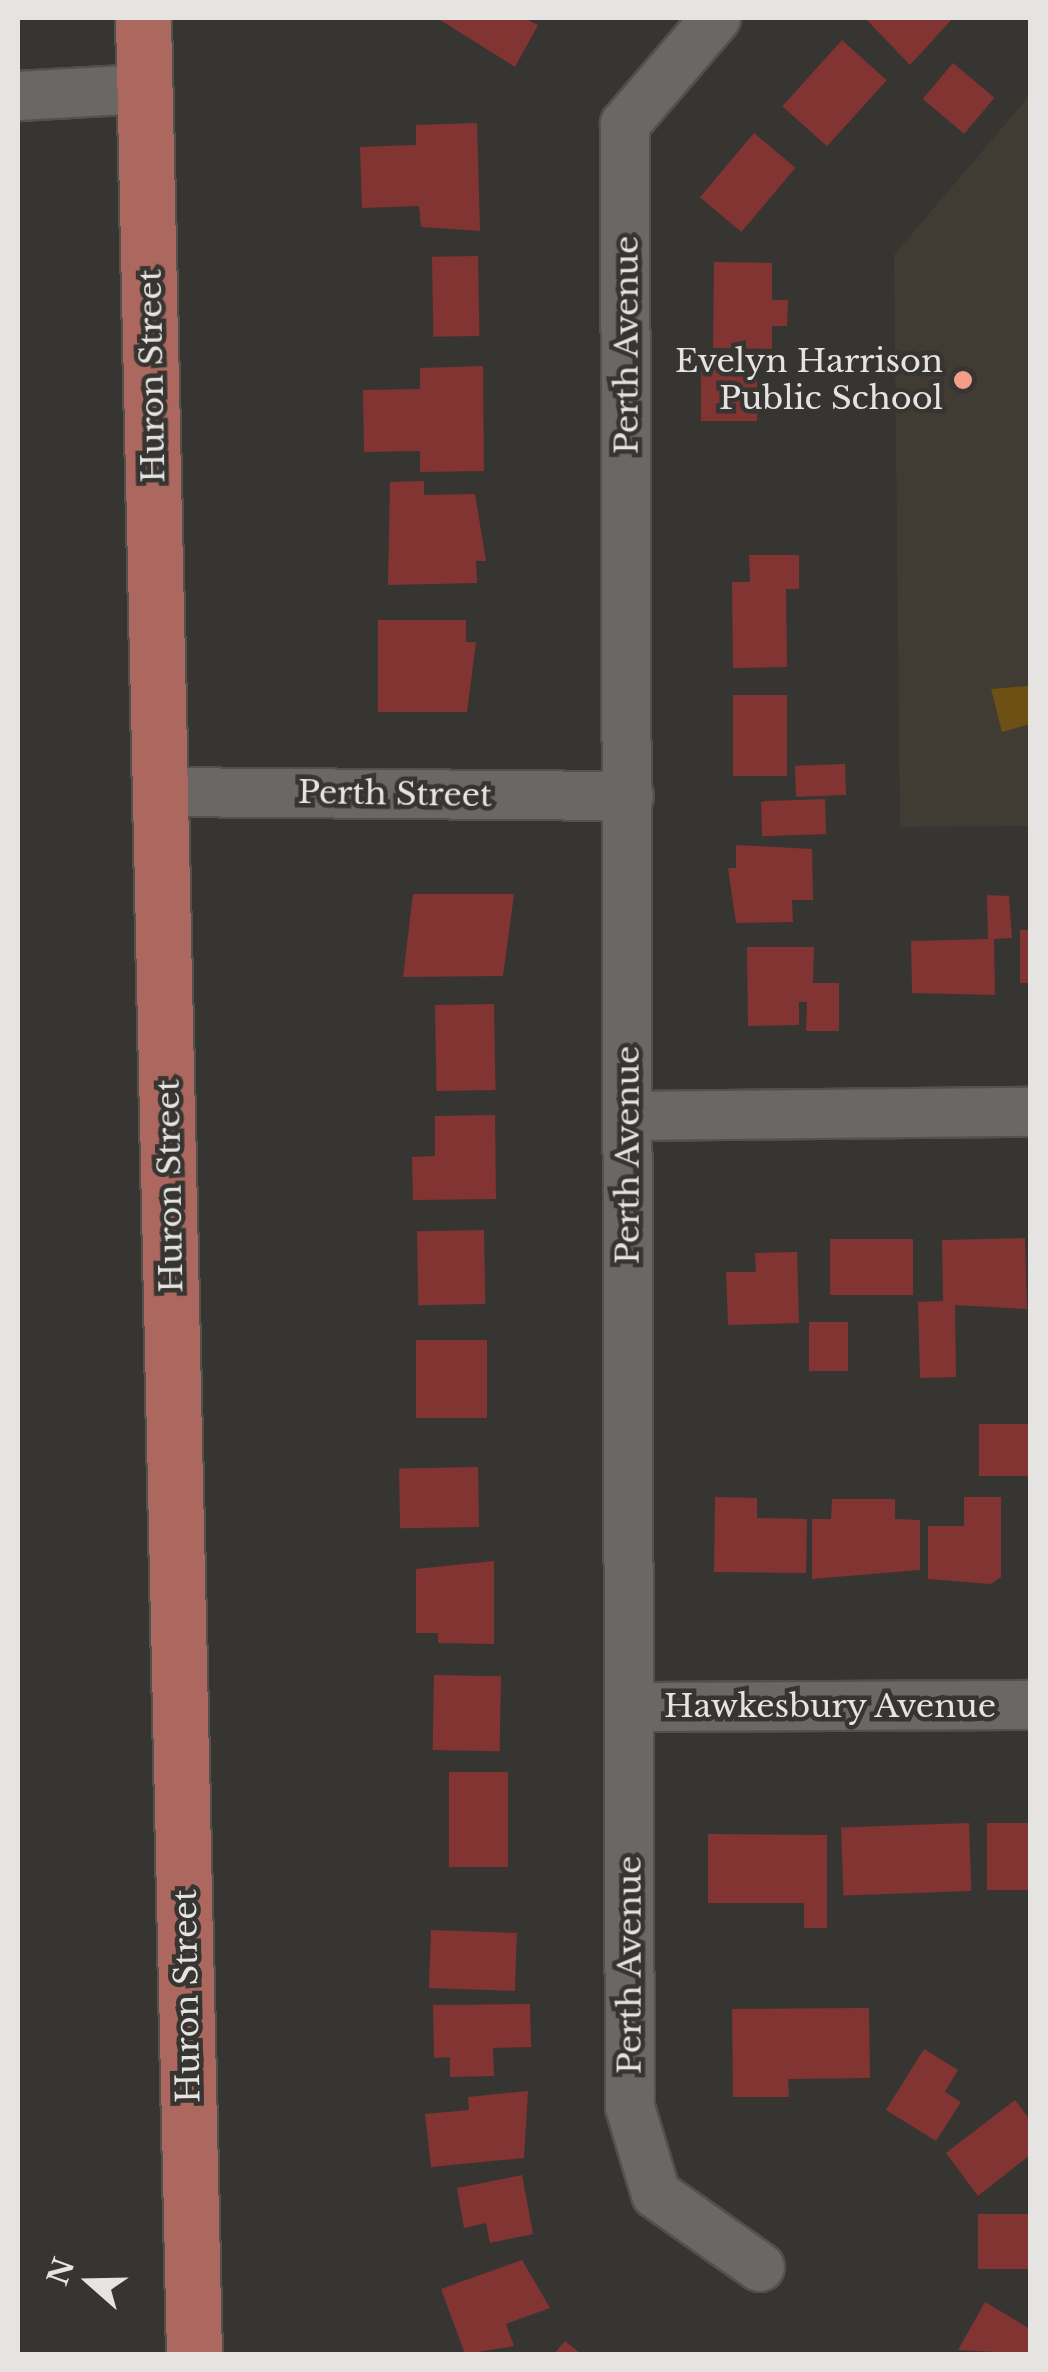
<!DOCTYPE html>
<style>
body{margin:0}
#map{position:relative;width:1048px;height:2372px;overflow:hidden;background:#373532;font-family:"Libre Baskerville",serif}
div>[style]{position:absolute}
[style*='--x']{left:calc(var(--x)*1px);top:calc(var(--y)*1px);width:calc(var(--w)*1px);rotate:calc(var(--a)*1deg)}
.built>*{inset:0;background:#413c33}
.green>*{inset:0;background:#6e5015}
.building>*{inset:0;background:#823432;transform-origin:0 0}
.roads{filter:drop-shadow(2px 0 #52514e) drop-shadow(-2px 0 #52514e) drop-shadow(0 2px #52514e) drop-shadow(0 -2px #52514e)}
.minor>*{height:48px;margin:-24px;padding:0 24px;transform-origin:24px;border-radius:24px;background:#6a6764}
.major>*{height:55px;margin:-27.5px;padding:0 27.5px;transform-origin:27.5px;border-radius:27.5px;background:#ac675e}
.dots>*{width:28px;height:28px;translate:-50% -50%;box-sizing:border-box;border:5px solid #373532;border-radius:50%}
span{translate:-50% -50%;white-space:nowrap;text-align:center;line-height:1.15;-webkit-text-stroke:9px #373532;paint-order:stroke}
.street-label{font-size:32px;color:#e5e4e2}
.poi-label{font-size:32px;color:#e5e4e2}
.right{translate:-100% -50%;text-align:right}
.frame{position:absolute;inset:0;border:20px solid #e5e4e2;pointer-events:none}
.north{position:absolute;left:40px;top:2232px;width:100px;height:100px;-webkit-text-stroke:8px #373532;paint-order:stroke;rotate:290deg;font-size:28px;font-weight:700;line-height:40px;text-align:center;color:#e5e4e2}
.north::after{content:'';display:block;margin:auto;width:35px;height:45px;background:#e5e4e2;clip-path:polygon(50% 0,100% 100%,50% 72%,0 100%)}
</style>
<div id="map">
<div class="built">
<i style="clip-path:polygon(1030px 95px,1030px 826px,900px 827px,894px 255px)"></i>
</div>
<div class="green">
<i style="clip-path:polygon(1030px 628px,1030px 724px,1002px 732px,991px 689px,1028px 686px)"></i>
</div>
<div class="building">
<i style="clip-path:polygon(437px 18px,523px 18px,538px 25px,515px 67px)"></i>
<i style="clip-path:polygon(865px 18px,953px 18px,910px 65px)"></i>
<i style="left:842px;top:40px;width:60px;height:89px;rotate:42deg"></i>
<i style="left:953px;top:63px;width:54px;height:47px;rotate:40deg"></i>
<i style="clip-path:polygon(477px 123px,480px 231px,421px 227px,419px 206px,362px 208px,360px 147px,416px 145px,416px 125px)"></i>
<i style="left:754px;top:133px;width:54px;height:84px;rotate:40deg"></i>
<i style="left:478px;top:256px;width:80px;height:46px;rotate:89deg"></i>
<i style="clip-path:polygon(714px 262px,772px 263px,772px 300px,788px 300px,787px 326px,772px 326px,772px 349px,713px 348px)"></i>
<i style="clip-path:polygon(483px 366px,484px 471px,420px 472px,420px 451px,364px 452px,363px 390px,420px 389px,420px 368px)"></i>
<i style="left:757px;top:366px;width:55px;height:56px;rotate:90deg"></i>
<i style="clip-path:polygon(424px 481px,424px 495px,475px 494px,486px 561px,476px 561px,477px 583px,388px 585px,390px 482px)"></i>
<i style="clip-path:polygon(749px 555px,799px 555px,799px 589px,786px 589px,787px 667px,733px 668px,732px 582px,750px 582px)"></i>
<i style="clip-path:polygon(378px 620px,466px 620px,466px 642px,476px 642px,467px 712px,378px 712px)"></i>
<i style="left:733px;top:695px;width:54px;height:81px"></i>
<i style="left:845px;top:764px;width:31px;height:50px;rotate:88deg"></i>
<i style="left:825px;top:799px;width:35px;height:64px;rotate:88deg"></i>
<i style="clip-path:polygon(736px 845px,812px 849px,813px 900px,792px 900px,793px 922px,736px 923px,728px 868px,736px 868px)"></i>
<i style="clip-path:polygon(413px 894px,514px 894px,503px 976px,403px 977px)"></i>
<i style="clip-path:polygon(987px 895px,1009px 896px,1012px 938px,994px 939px,995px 995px,912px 993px,911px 941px,988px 939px)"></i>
<i style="left:1020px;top:930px;width:10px;height:53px"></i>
<i style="clip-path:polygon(747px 947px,814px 947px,813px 983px,839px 983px,839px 1031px,806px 1031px,807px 1002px,799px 1002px,799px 1025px,748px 1026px)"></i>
<i style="left:494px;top:1004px;width:86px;height:59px;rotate:89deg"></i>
<i style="clip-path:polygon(495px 1115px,496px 1199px,413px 1200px,412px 1157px,435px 1156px,435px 1116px)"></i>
<i style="left:484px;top:1230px;width:74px;height:67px;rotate:89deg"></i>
<i style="clip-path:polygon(1025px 1238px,1027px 1309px,955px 1305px,956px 1377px,920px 1378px,918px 1302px,943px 1301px,942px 1240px)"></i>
<i style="left:830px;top:1239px;width:83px;height:56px"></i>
<i style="clip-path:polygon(797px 1252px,799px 1323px,728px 1325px,726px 1272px,756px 1272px,755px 1253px)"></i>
<i style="left:809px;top:1322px;width:39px;height:49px"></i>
<i style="left:416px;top:1340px;width:71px;height:78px"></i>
<i style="left:979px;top:1424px;width:51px;height:52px"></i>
<i style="left:478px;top:1467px;width:60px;height:79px;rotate:89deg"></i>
<i style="clip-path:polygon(715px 1497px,757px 1498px,757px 1518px,807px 1519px,806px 1573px,714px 1572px)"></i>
<i style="clip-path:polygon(964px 1497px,1001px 1497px,1001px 1577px,991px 1584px,928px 1579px,928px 1526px,964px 1526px)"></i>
<i style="clip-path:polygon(832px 1499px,895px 1499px,895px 1519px,920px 1520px,920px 1570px,812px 1579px,812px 1519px,831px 1519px)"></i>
<i style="clip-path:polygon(494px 1561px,494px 1644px,438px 1643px,438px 1633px,416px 1633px,416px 1569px)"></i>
<i style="left:434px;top:1675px;width:67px;height:75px;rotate:1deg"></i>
<i style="left:449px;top:1772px;width:59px;height:95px"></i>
<i style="left:969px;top:1823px;width:68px;height:128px;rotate:88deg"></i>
<i style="left:1030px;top:1823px;width:67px;height:43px;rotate:90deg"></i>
<i style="clip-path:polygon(708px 1834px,827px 1835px,827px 1928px,804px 1928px,804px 1903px,708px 1903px)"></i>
<i style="left:431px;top:1930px;width:86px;height:58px;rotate:2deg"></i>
<i style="clip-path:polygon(530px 2004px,531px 2047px,493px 2048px,494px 2076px,450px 2077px,450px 2057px,434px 2058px,433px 2005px)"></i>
<i style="clip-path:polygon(869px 2008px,870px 2078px,788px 2079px,789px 2097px,733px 2097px,732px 2009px)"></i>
<i style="clip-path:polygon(924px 2049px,958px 2070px,945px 2092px,961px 2102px,936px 2141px,886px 2110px)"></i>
<i style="clip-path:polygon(528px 2091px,524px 2158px,431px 2167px,425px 2114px,469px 2110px,468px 2097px)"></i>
<i style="clip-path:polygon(1015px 2100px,1030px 2120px,1030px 2155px,978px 2196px,946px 2153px)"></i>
<i style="clip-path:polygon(522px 2175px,533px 2234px,490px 2243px,486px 2223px,464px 2228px,457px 2188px)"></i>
<i style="left:1030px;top:2214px;width:55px;height:52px;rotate:90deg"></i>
<i style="clip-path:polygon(522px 2260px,550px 2308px,506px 2324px,514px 2346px,465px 2354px,441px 2289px)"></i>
<i style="clip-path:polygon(985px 2302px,1030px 2329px,1030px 2354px,958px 2350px)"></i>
<i style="clip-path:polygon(565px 2341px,581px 2354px,554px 2354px)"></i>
</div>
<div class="roads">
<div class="minor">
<i style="--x:716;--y:18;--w:140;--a:130.6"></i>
<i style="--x:625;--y:124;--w:1983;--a:89.86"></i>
<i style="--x:630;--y:2107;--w:91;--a:73.4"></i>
<i style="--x:656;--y:2194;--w:127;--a:35.1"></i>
<i style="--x:18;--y:96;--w:127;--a:-3.2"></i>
<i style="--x:162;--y:792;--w:467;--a:0.5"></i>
<i style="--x:628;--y:1116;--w:402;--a:-0.6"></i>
<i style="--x:629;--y:1707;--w:401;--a:-0.3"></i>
</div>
<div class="major">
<i style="--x:143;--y:18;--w:2337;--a:88.75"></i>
</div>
</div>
<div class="dots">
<i style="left:963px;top:380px;background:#f49e89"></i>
</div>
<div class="street-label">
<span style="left:627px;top:345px;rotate:-90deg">Perth Avenue</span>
<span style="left:152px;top:376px;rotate:-91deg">Huron Street</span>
<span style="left:395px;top:794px;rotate:1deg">Perth Street</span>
<span style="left:628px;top:1155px;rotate:-90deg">Perth Avenue</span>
<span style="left:170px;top:1186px;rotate:-91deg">Huron Street</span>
<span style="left:830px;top:1706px">Hawkesbury Avenue</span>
<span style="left:630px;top:1965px;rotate:-90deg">Perth Avenue</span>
<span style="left:187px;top:1996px;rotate:-91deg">Huron Street</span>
</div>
<div class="poi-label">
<span class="right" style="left:943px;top:380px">Evelyn Harrison<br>Public School</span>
</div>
<div class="frame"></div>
<div class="north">N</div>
</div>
